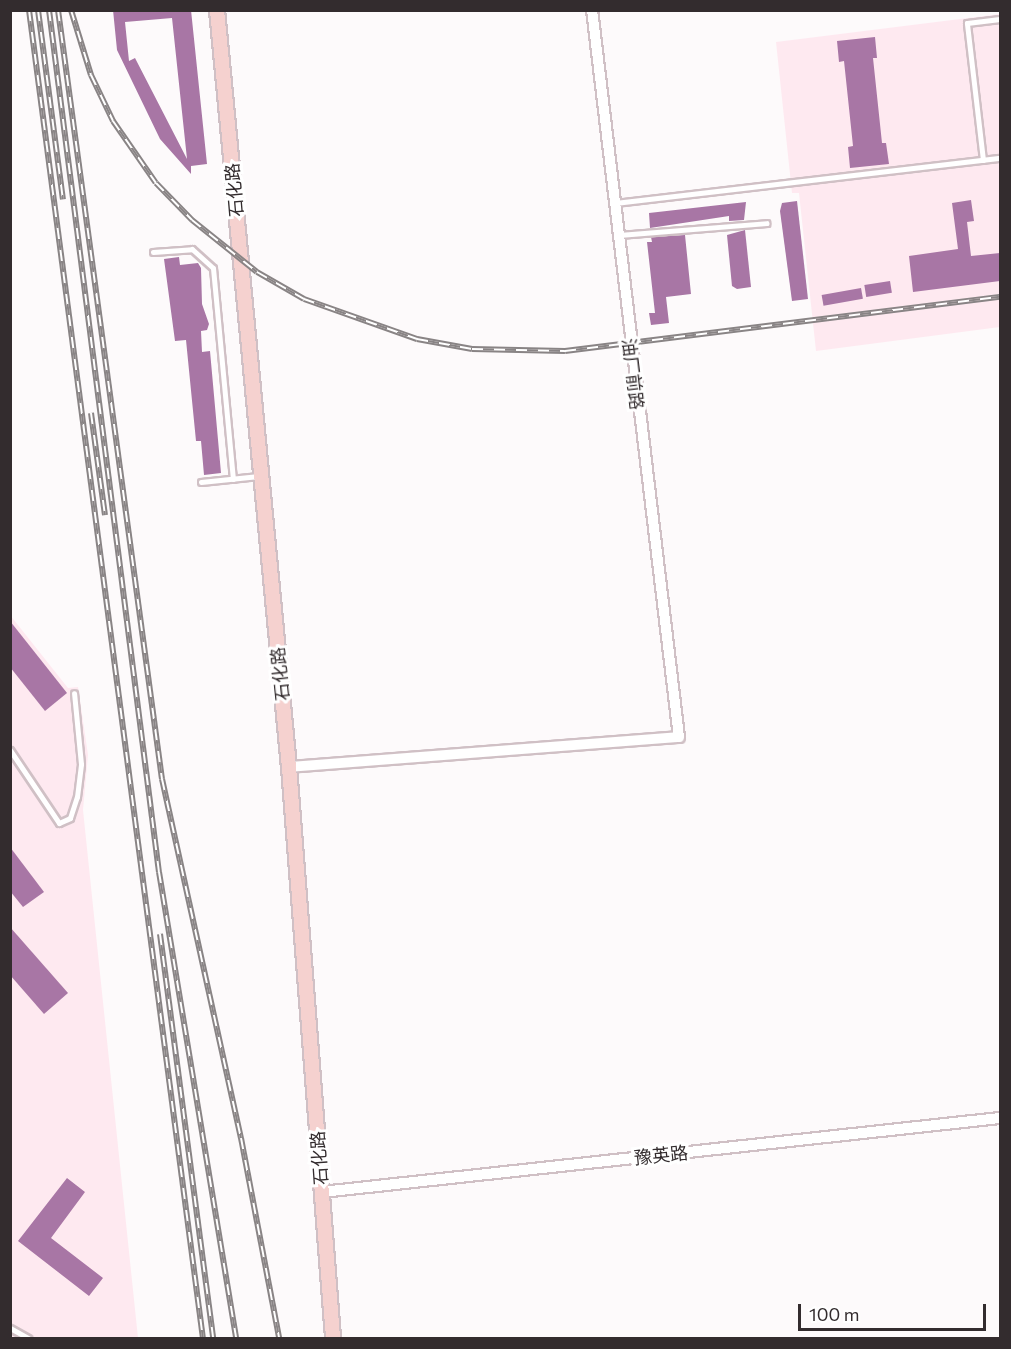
<!DOCTYPE html>
<meta charset="utf-8">
<style>
body{margin:0}
#map{position:relative;width:1011px;height:1349px;overflow:hidden;background:#fdfafb;font-family:Commissioner,"Noto Sans SC",sans-serif}
div>[style]{position:absolute}
[style*='--x']{left:calc(var(--x)*1px);top:calc(var(--y)*1px);width:calc(var(--w)*1px);rotate:calc(var(--a)*1deg)}
.built>*{inset:0;background:#fee9f0}
.building>*{inset:0;background:#a876a5;transform-origin:0 0}
.roads{filter:drop-shadow(2px 0 #d0c0c5) drop-shadow(-2px 0 #d0c0c5) drop-shadow(0 2px #d0c0c5) drop-shadow(0 -2px #d0c0c5)}
.lane>*{height:5px;margin:-2.5px;padding:0 2.5px;transform-origin:2.5px;border-radius:2.5px;background:#fff}
.street>*{height:10px;margin:-5px;padding:0 5px;transform-origin:5px;border-radius:5px;background:#fff}
.secondary>*{height:14px;margin:-7px;padding:0 7px;transform-origin:7px;border-radius:7px;background:#f5d1cf}
.rail>*{height:6px;margin-top:-3px;transform-origin:0;background:repeating-linear-gradient(90deg,#fff 0 11px,#898485 0 22px);box-sizing:border-box;border-block:2px solid #898485}
span{translate:-50% -50%;white-space:nowrap;text-align:center;line-height:1.15;-webkit-text-stroke:6px #fff;paint-order:stroke}
.street-label{font-size:18px;color:#332c2e}
.frame{position:absolute;inset:0;border:12px solid #332c2e;pointer-events:none}
.scale{position:absolute;left:798px;top:1304px;width:188px;height:27px;box-sizing:border-box;border:3px solid #332c2e;border-top:0;padding-left:8px;font-size:18px;line-height:21px;white-space:nowrap;color:#332c2e;-webkit-text-stroke:4px #fff;paint-order:stroke}
</style>
<div id="map">
<div class="built">
<i style="clip-path:polygon(1000px 14px,1000px 327px,816px 351px,799px 193px,792px 193px,776px 42px)"></i>
<i style="clip-path:polygon(10px 615px,68px 688px,78px 687px,88px 755px,83px 810px,138px 1338px,11px 1338px)"></i>
</div>
<div class="building">
<i style="clip-path:polygon(evenodd,113px 10px,191px 10px,207px 164px,191px 166px,191px 174px,160px 139px,117px 50px,113px 10px,172px 18px,187px 159px,135px 58px,129px 61px,125px 22px,172px 18px)"></i>
<i style="clip-path:polygon(875px 37px,877px 58px,873px 58px,882px 143px,886px 143px,889px 164px,850px 168px,848px 147px,853px 146px,844px 61px,839px 62px,837px 41px)"></i>
<i style="clip-path:polygon(971px 200px,974px 221px,967px 222px,971px 256px,1000px 253px,1000px 281px,913px 292px,909px 256px,958px 249px,952px 203px)"></i>
<i style="clip-path:polygon(797px 201px,808px 299px,792px 301px,780px 211px,782px 203px)"></i>
<i style="clip-path:polygon(746px 202px,744px 220px,729px 221px,729px 216px,650px 228px,649px 213px)"></i>
<i style="clip-path:polygon(745px 230px,751px 287px,737px 289px,732px 286px,727px 235px)"></i>
<i style="clip-path:polygon(685px 235px,691px 294px,666px 297px,669px 323px,651px 325px,649px 313px,655px 313px,647px 242px,652px 242px,651px 237px)"></i>
<i style="clip-path:polygon(179px 257px,180px 265px,198px 263px,201px 268px,202px 304px,209px 324px,207px 330px,201px 331px,202px 352px,210px 351px,221px 473px,204px 475px,201px 441px,196px 441px,186px 340px,175px 341px,164px 259px)"></i>
<i style="left:890px;top:281px;width:12px;height:26px;rotate:81deg"></i>
<i style="left:861px;top:288px;width:11px;height:40px;rotate:80deg"></i>
<i style="clip-path:polygon(10px 621px,67px 693px,45px 711px,10px 667px)"></i>
<i style="clip-path:polygon(10px 847px,44px 892px,23px 907px,10px 891px)"></i>
<i style="clip-path:polygon(10px 927px,68px 993px,44px 1014px,10px 975px)"></i>
<i style="clip-path:polygon(67px 1178px,85px 1192px,51px 1238px,103px 1278px,89px 1296px,18px 1241px)"></i>
</div>
<div class="roads">
<div class="lane">
<i style="--x:983;--y:160;--w:138;--a:-96.7"></i>
<i style="--x:967;--y:23;--w:33;--a:-7"></i>
<i style="--x:615;--y:203;--w:388;--a:-6.7"></i>
<i style="--x:619;--y:235;--w:148;--a:-4.6"></i>
<i style="--x:153;--y:252;--w:39;--a:-4"></i>
<i style="--x:192;--y:249;--w:28;--a:42"></i>
<i style="--x:213;--y:268;--w:212;--a:84.6"></i>
<i style="--x:201;--y:482;--w:58;--a:-5.9"></i>
<i style="--x:10;--y:750;--w:88;--a:56.1"></i>
<i style="--x:59;--y:823;--w:12;--a:-24"></i>
<i style="--x:70;--y:818;--w:22;--a:-72"></i>
<i style="--x:77;--y:797;--w:33;--a:-83"></i>
<i style="--x:81;--y:764;--w:71;--a:-95.6"></i>
<i style="--x:10;--y:1328;--w:21;--a:29"></i>
</div>
<div class="street">
<i style="--x:289;--y:767;--w:391;--a:-4.4"></i>
<i style="--x:679;--y:737;--w:732;--a:-96.82"></i>
<i style="--x:322;--y:1192;--w:682;--a:-6.23"></i>
</div>
<div class="secondary">
<i style="--x:217;--y:10;--w:760;--a:84.57"></i>
<i style="--x:289;--y:767;--w:573;--a:85.59"></i>
</div>
</div>
<div class="rail">
<i style="--x:29;--y:10;--w:1339;--a:82.54"></i>
<i style="--x:38;--y:10;--w:191;--a:82.5"></i>
<i style="--x:49;--y:10;--w:869;--a:82.73"></i>
<i style="--x:159;--y:872;--w:472;--a:80.6"></i>
<i style="--x:58;--y:10;--w:776;--a:82.3"></i>
<i style="--x:162;--y:779;--w:368;--a:77.6"></i>
<i style="--x:241;--y:1138;--w:204;--a:79.2"></i>
<i style="--x:71;--y:10;--w:68;--a:72.9"></i>
<i style="--x:91;--y:75;--w:51;--a:64.4"></i>
<i style="--x:113;--y:121;--w:75;--a:55.3"></i>
<i style="--x:156;--y:183;--w:52;--a:45.8"></i>
<i style="--x:192;--y:220;--w:83;--a:38.7"></i>
<i style="--x:257;--y:272;--w:54;--a:29.9"></i>
<i style="--x:304;--y:299;--w:120;--a:19.5"></i>
<i style="--x:417;--y:339;--w:56;--a:10.3"></i>
<i style="--x:472;--y:349;--w:93;--a:1.2"></i>
<i style="--x:565;--y:351;--w:438;--a:-7.1"></i>
<i style="--x:91;--y:413;--w:103;--a:82.2"></i>
<i style="--x:160;--y:934;--w:407;--a:82.5"></i>
</div>
<div class="street-label">
<span style="left:234px;top:190px;rotate:-95deg">石化路</span>
<span style="left:633px;top:374px;rotate:83deg">油厂前路</span>
<span style="left:280px;top:674px;rotate:-96deg">石化路</span>
<span style="left:661px;top:1155px;rotate:-6deg">豫英路</span>
<span style="left:319px;top:1158px;rotate:-94deg">石化路</span>
</div>
<div class="frame"></div>
<div class="scale">100 m</div>
</div>
